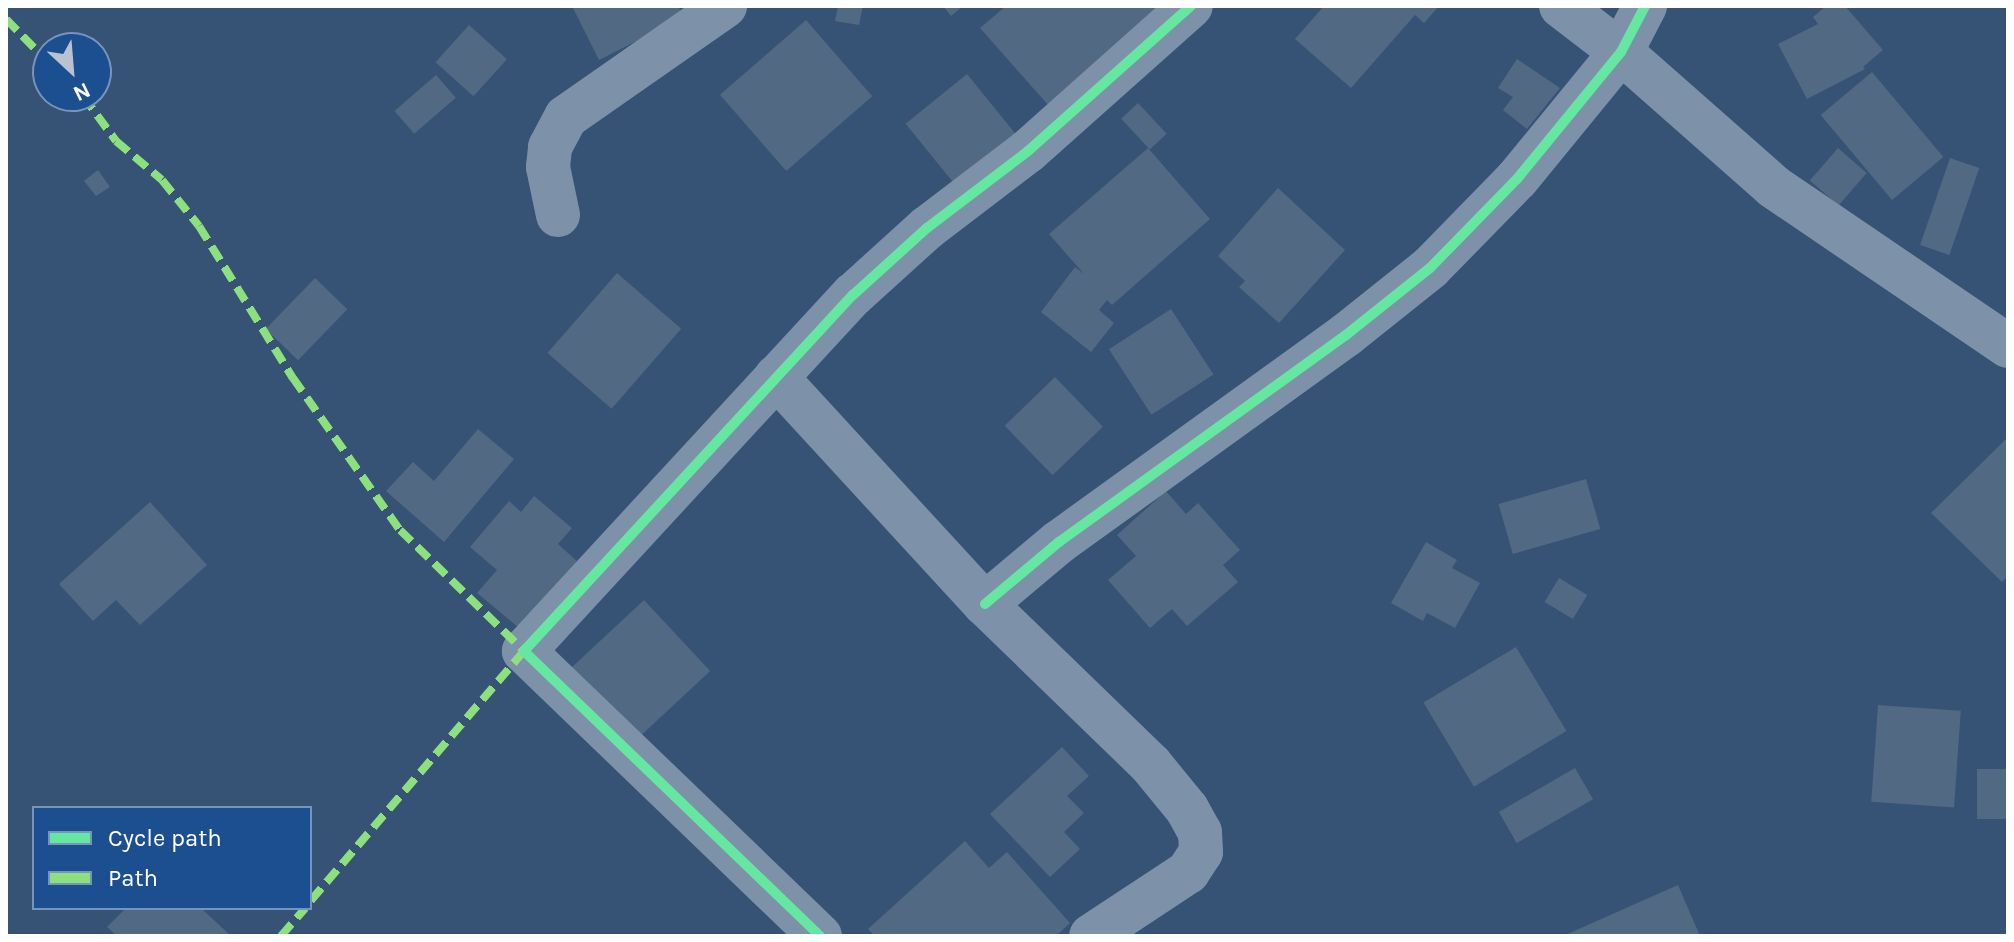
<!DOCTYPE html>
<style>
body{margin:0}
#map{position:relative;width:2014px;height:942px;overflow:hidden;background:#365274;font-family:Karla,sans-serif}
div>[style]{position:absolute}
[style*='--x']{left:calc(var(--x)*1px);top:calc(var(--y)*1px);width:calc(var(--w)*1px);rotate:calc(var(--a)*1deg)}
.building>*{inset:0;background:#526984;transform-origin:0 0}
.minor>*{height:44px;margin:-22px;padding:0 22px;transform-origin:22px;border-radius:22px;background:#7d92a8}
.quiet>*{height:8px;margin-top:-4px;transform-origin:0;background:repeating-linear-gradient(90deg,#8de07e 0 16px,transparent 0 24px)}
.cycleway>*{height:10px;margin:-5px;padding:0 5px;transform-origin:5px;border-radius:5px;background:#66e7a1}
span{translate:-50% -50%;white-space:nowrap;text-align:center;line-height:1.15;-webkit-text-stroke:7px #1b4f8f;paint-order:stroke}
.frame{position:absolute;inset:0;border:8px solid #fff;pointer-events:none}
.legend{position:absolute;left:32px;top:806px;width:280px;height:104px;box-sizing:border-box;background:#1b4f8f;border:2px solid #7695bc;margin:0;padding:10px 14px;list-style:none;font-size:24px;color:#fff}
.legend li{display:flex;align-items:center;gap:16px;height:40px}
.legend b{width:40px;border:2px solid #7695bc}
.north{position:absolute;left:32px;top:32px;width:80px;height:80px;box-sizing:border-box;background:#1b4f8f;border:2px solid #7695bc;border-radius:50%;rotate:154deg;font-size:22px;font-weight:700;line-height:32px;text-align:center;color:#fff}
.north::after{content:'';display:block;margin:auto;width:28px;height:36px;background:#b9c2ce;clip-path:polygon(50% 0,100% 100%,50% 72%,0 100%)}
</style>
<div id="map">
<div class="building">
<i style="clip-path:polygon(572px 6px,678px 6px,684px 17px,599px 60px)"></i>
<i style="clip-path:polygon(838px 6px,863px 6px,859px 25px,835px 21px)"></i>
<i style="clip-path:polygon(943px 6px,963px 6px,951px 16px)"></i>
<i style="clip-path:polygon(1006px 6px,1167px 6px,1056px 114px,980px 28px)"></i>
<i style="clip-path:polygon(1324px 6px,1439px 6px,1424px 23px,1415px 15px,1351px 88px,1295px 39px)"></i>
<i style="clip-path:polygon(1826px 6px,1845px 6px,1883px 50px,1863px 67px,1865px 69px,1807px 99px,1778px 44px,1818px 24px,1813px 17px)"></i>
<i style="left:806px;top:20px;width:101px;height:114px;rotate:49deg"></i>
<i style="left:469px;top:25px;width:51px;height:50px;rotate:42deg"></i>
<i style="clip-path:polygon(1517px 59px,1560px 88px,1527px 129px,1503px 110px,1513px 97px,1498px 88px)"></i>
<i style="left:1872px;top:72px;width:111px;height:67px;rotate:50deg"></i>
<i style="left:967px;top:74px;width:77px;height:79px;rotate:51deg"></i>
<i style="left:436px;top:75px;width:30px;height:55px;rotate:49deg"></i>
<i style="left:1138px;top:103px;width:42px;height:23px;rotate:47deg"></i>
<i style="clip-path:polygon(1148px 148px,1210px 219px,1112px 305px,1107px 300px,1099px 310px,1114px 323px,1091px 352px,1041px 312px,1075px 267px,1084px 274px,1049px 234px)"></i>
<i style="left:1838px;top:148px;width:38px;height:43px;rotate:41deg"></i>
<i style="left:1950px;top:158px;width:31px;height:92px;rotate:19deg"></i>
<i style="clip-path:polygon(98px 170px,110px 187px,96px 196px,84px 181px)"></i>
<i style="clip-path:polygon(1278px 188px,1345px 250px,1279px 323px,1239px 287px,1245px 281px,1218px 256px)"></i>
<i style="left:617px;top:273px;width:85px;height:106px;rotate:41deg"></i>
<i style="left:315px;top:278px;width:45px;height:71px;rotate:44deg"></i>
<i style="left:1171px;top:309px;width:78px;height:74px;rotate:57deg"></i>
<i style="left:1055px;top:377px;width:69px;height:70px;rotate:46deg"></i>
<i style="clip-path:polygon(478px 429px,514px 459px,444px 542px,386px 491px,413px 462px,434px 481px)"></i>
<i style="clip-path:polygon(2008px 437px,2008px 576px,2002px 582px,1931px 513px)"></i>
<i style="left:1586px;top:479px;width:52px;height:91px;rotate:74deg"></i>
<i style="clip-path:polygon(1166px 491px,1186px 514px,1198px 503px,1240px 550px,1223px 565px,1238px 582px,1187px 626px,1172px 609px,1150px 628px,1108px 580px,1136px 556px,1117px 535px)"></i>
<i style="clip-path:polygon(534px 496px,572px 528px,558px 544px,588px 571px,531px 638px,477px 593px,497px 570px,470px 547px,509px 501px,521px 512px)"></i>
<i style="clip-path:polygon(150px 502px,207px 565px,140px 625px,116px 600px,93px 621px,59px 584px)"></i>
<i style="clip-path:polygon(1426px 542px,1457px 560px,1452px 568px,1480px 583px,1455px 628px,1427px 613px,1423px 621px,1391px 603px)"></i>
<i style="left:1559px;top:578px;width:33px;height:28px;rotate:31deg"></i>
<i style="left:644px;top:600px;width:97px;height:103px;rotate:47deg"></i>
<i style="left:1516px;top:647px;width:98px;height:108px;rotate:59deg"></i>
<i style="left:1878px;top:705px;width:83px;height:97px;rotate:4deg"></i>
<i style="clip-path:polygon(1062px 747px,1089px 776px,1067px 796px,1084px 813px,1064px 832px,1080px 849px,1050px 877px,990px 814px)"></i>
<i style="left:1575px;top:768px;width:36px;height:88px;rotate:60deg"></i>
<i style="left:1977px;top:769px;width:31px;height:50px"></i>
<i style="clip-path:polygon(965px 841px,989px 868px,1007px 852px,1070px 923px,1056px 936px,875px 936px,868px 929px)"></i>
<i style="clip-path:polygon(1678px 885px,1700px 936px,1563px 936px)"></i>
<i style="clip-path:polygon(126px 908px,201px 908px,231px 936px,117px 936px,107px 927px)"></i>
</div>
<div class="minor">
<i style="--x:1561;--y:6;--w:76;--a:37.5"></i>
<i style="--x:1621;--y:52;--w:204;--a:41.4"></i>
<i style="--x:1774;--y:187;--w:283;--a:34.2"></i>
<i style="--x:558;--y:215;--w:49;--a:-101.8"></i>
<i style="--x:548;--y:167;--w:20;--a:-84"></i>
<i style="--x:550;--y:147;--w:34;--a:-62"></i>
<i style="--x:566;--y:117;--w:194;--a:-34.9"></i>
<i style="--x:776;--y:377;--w:309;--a:47.4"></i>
<i style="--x:985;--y:604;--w:231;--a:44.1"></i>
<i style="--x:1151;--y:765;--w:57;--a:50.7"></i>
<i style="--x:1187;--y:809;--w:26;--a:61"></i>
<i style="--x:1200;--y:832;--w:20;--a:87"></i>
<i style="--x:1201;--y:852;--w:24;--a:123"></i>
<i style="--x:1188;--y:872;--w:116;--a:146.6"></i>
<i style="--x:985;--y:604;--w:97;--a:-40"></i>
<i style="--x:1059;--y:542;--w:354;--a:-35.8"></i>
<i style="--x:1346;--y:335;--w:107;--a:-38.6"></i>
<i style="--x:1430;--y:268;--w:124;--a:-45.7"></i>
<i style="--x:1517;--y:179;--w:164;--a:-50.7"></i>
<i style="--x:1621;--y:52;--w:52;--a:-62.4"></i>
<i style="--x:820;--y:936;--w:411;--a:-136.1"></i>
<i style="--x:524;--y:651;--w:485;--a:-47.3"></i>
<i style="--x:853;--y:295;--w:100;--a:-42.2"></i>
<i style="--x:927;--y:228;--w:127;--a:-37.3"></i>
<i style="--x:1028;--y:151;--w:218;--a:-41.7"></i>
</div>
<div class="quiet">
<i style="--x:6;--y:19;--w:60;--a:45.7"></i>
<i style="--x:83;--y:96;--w:56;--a:53.7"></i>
<i style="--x:116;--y:141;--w:60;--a:40.3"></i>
<i style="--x:162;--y:180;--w:59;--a:51.2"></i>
<i style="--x:199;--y:226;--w:179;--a:58.3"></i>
<i style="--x:293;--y:378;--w:186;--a:54.9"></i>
<i style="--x:400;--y:530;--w:173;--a:44.3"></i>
<i style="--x:524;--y:651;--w:330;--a:130.5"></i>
<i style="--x:281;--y:936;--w:37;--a:-49"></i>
</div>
<div class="cycleway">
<i style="--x:985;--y:604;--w:97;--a:-40"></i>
<i style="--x:1059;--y:542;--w:354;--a:-35.8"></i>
<i style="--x:1346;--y:335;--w:107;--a:-38.6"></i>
<i style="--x:1430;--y:268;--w:124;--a:-45.7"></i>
<i style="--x:1517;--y:179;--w:164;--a:-50.7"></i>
<i style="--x:1621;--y:52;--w:52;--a:-62.4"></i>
<i style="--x:820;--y:936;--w:411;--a:-136.1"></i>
<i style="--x:524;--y:651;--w:485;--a:-47.3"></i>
<i style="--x:853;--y:295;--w:100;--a:-42.2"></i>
<i style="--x:927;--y:228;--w:127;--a:-37.3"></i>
<i style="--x:1028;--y:151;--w:218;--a:-41.7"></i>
</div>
<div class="frame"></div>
<ul class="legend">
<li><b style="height:10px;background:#66e7a1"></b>Cycle path</li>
<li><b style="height:10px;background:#8de07e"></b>Path</li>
</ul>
<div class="north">N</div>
</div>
